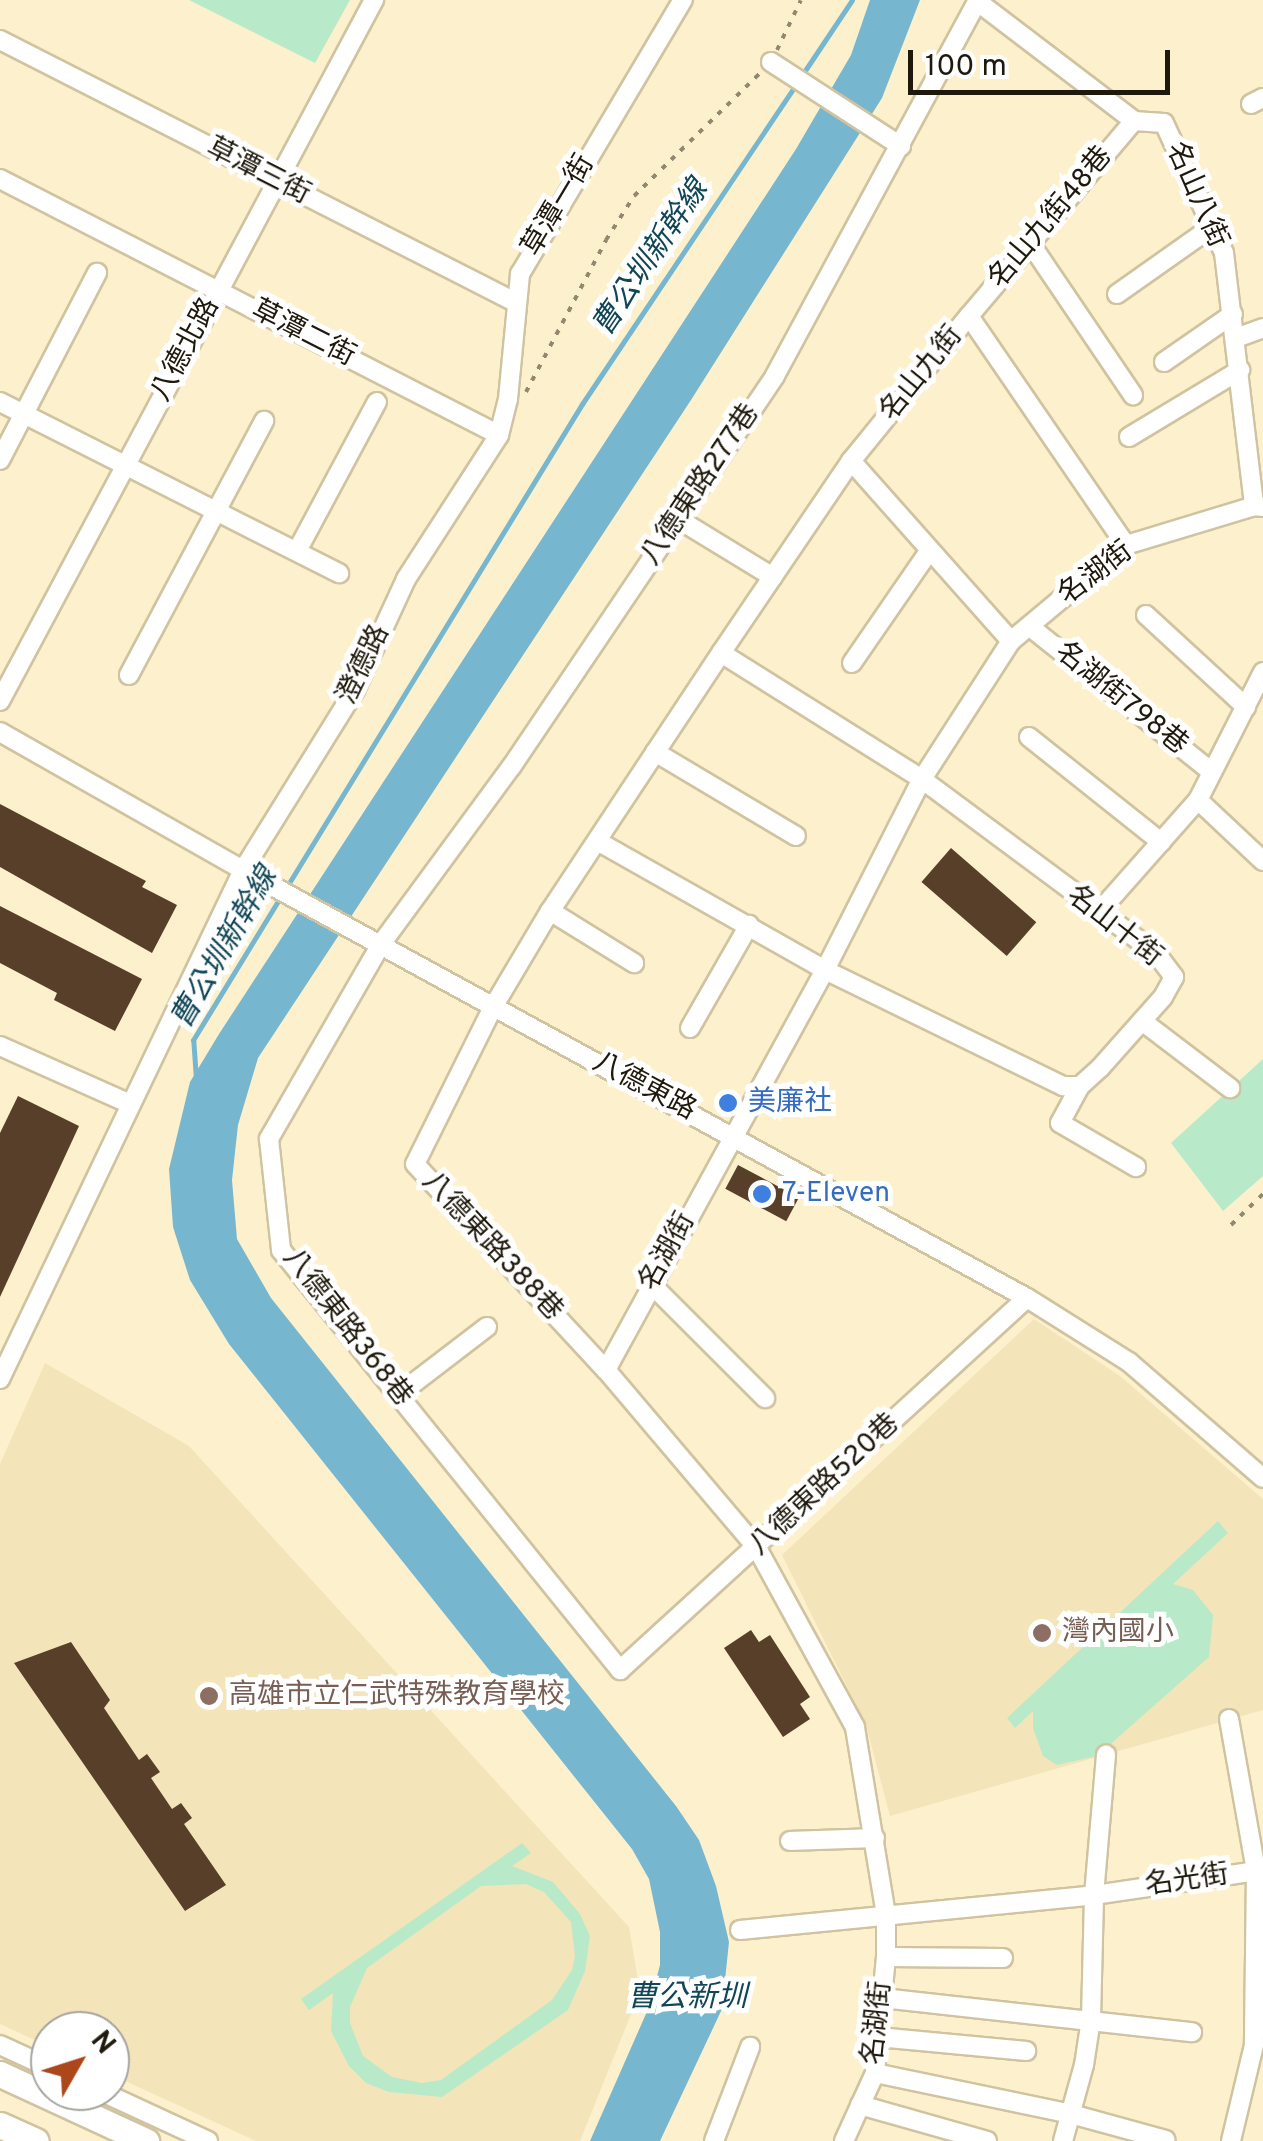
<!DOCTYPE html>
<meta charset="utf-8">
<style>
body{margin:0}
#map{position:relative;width:1263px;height:2141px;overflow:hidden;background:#fdf1cd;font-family:Overpass,"Noto Sans TC",sans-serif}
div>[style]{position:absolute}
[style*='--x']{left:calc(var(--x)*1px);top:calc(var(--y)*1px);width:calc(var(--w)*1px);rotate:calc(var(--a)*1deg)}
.built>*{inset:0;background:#f3e4b9}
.green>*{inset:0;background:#b8eac9}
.water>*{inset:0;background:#77b6cf}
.stream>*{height:5px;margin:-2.5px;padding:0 2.5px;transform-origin:2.5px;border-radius:2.5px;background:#77b6cf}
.building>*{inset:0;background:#573f29;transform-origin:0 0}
.path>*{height:4px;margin-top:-2px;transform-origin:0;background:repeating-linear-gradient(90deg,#91886f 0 5px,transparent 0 13px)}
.roads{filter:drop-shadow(2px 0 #cfc3a0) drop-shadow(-2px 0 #cfc3a0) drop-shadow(0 2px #cfc3a0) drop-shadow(0 -2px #cfc3a0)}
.minor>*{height:18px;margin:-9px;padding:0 9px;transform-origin:9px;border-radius:9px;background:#fff}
.highway>*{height:25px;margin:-12.5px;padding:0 12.5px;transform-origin:12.5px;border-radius:12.5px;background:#fff}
.dots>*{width:28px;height:28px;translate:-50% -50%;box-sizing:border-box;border:5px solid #fff;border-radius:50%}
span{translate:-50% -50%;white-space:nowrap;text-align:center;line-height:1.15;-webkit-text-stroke:10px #fff;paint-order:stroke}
.street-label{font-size:28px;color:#1e190c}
.shop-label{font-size:28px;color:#366cbe}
.left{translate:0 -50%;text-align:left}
.education-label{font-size:28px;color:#785e54}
.water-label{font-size:30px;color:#104658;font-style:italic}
.north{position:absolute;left:30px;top:2011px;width:100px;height:100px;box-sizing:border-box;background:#fff;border:2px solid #a5a39e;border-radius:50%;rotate:51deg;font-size:28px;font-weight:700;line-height:40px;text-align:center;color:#1e190c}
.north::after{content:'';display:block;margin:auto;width:35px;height:45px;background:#ac471c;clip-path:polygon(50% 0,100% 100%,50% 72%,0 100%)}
.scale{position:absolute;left:908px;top:50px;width:262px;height:45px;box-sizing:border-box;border:5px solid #1e190c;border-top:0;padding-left:12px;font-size:30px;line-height:35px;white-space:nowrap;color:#1e190c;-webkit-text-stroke:8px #fff;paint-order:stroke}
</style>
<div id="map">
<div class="built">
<i style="clip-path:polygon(1034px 1319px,1120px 1376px,1263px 1499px,1263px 1710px,890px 1816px,866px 1725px,782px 1555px)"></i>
<i style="clip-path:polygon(45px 1363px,189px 1446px,629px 1927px,640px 1992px,580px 2141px,256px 2141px,110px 2074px,110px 2031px,50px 2031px,50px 2047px,0 2024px,0 1464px)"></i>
</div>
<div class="green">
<i style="clip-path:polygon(189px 0,350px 0,315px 63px)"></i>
<i style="clip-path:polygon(1263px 1059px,1263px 1176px,1223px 1211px,1171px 1143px)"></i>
<i style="clip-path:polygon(1218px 1521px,1228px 1533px,1173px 1584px,1193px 1590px,1213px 1615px,1209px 1657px,1097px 1756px,1057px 1765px,1043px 1756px,1033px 1728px,1033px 1711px,1015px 1728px,1007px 1718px)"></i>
<i style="clip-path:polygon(evenodd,522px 1843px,531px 1853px,512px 1866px,553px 1882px,580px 1914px,590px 1936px,585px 1971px,568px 2010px,442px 2097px,389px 2092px,366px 2083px,349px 2066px,331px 2031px,333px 1993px,309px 2010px,301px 1999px,522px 1843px,526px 1884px,544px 1892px,571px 1922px,575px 1956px,572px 1970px,552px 2000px,441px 2080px,422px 2083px,392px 2077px,363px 2056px,350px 2023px,350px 2007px,367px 1968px,481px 1886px,526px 1884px)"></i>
</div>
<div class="water">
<i style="clip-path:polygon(870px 0,920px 0,882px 98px,691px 400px,258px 1058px,238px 1125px,232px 1180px,237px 1239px,271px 1298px,676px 1806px,699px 1840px,716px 1886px,729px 1942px,722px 2009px,660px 2141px,590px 2141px,649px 2007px,660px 1965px,660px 1932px,649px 1879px,632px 1849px,229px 1344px,190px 1280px,173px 1227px,169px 1169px,190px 1082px,219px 1034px,796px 149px,851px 55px)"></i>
</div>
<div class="stream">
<i style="--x:802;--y:75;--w:90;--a:-56.3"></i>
<i style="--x:196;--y:1079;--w:39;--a:-94"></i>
<i style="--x:193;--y:1040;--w:746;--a:-58.55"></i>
<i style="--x:582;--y:404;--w:385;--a:-56.2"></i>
</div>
<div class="building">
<i style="clip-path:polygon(0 804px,146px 881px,142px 887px,177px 905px,152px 953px,0 867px)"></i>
<i style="left:951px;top:848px;width:113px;height:45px;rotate:41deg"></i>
<i style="clip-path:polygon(0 906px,142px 979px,115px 1031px,54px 1000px,57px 993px,0 963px)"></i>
<i style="clip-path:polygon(18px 1096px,79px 1126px,0 1297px,0 1133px)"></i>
<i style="left:738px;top:1165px;width:69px;height:27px;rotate:28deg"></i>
<i style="clip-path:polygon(751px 1630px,759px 1642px,770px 1635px,810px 1697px,800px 1704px,810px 1719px,783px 1737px,724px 1648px)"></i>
<i style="clip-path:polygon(71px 1642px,110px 1700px,104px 1708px,139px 1760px,147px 1754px,160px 1772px,151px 1778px,172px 1809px,181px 1803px,192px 1818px,184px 1824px,226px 1885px,185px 1911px,14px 1663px)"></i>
</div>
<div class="path">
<i style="--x:777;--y:50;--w:55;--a:-64.4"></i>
<i style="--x:526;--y:392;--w:172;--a:-62.2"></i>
<i style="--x:606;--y:240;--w:52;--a:-57.5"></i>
<i style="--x:634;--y:196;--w:176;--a:-44.3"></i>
<i style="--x:1231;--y:1225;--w:45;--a:-44.1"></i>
</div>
<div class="roads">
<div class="minor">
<i style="--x:978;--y:0;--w:427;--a:118.4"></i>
<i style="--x:775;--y:376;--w:472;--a:124"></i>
<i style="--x:511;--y:767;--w:220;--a:126.3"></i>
<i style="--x:381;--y:944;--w:225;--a:119.9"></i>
<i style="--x:269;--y:1139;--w:112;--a:83.8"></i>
<i style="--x:281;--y:1250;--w:540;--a:51.09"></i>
<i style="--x:620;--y:1670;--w:551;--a:-42.43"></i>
<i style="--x:978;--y:2;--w:196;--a:37.3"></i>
<i style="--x:1134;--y:121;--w:30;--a:4"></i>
<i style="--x:1164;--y:123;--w:143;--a:65.2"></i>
<i style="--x:1224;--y:253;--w:255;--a:83.2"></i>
<i style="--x:0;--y:40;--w:580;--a:26.96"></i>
<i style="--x:771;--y:62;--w:155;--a:32.9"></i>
<i style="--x:1251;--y:104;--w:13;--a:-27"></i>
<i style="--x:0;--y:179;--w:561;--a:27.16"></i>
<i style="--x:1030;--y:243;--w:184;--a:55.9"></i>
<i style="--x:1117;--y:294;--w:116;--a:-35.2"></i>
<i style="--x:969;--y:316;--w:255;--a:-49.8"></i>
<i style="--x:1236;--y:338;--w:29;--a:-20"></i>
<i style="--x:1164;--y:362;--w:84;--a:-34.8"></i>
<i style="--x:0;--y:402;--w:380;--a:26.8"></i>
<i style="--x:1129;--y:437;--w:130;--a:-31.1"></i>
<i style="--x:0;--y:460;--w:211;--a:-62.6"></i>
<i style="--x:678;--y:519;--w:111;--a:31.4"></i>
<i style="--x:297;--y:551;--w:169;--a:-61.8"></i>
<i style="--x:1146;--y:615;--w:136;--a:42.6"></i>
<i style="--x:1029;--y:626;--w:234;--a:38.6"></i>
<i style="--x:1011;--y:641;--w:241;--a:-131.6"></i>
<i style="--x:851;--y:461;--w:187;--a:-50.9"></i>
<i style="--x:969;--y:316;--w:278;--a:55.6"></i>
<i style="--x:721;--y:653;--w:232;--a:-55.9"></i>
<i style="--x:852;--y:663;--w:137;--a:-55.4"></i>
<i style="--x:1263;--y:672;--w:144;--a:116.9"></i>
<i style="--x:1198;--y:800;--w:89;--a:43.2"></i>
<i style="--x:129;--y:675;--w:288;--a:-62"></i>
<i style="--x:0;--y:701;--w:795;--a:-61.92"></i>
<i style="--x:0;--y:732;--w:279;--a:29.6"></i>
<i style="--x:243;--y:870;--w:893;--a:28.63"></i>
<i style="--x:1027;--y:1298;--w:120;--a:32.1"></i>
<i style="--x:1129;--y:1362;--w:177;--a:40.9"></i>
<i style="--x:1029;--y:737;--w:169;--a:38.5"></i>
<i style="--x:655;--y:752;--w:164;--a:30.8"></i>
<i style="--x:599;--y:842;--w:260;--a:29.5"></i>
<i style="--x:825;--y:970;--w:265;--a:26"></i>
<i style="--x:1063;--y:1086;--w:17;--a:0"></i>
<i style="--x:1080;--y:1086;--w:27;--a:-42"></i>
<i style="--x:1100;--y:1068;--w:95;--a:-48.4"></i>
<i style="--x:1163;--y:997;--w:23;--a:-61"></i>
<i style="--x:1174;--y:977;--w:30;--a:-127"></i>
<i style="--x:1156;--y:953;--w:292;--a:-143.4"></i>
<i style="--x:922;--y:779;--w:237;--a:-147.9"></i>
<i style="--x:721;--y:653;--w:310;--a:123.5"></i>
<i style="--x:550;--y:911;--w:112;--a:120.7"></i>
<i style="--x:493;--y:1007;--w:175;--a:116.4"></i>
<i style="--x:415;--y:1164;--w:281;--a:47.2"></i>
<i style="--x:550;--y:911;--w:99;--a:31.8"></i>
<i style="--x:1098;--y:913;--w:151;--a:-48.5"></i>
<i style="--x:1142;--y:1021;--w:111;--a:37.3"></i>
<i style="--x:690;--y:1028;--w:119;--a:-60.2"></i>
<i style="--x:0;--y:1046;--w:142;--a:24"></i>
<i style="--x:1080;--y:1086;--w:42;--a:118.4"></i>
<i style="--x:1060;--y:1123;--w:88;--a:30.1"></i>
<i style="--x:650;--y:1283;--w:163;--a:45"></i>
<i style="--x:0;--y:1379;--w:564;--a:-64.48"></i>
<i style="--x:243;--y:870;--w:212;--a:-58.1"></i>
<i style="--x:355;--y:690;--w:122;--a:-65.3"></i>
<i style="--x:406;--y:579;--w:171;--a:-57.1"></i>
<i style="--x:499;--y:435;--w:37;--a:-76"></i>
<i style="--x:508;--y:399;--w:126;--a:-84.5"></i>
<i style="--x:520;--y:274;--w:319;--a:-59.3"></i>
<i style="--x:398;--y:1395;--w:112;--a:-37.4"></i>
<i style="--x:1229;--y:1719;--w:154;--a:79.9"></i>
<i style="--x:1256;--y:1871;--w:7;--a:-16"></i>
<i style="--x:790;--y:1841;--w:85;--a:-2"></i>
<i style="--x:740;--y:1930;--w:356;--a:-5.6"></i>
<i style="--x:1094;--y:1895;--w:141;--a:-85.1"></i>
<i style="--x:886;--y:1957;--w:117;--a:0.5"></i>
<i style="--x:882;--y:1998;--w:312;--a:6.3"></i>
<i style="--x:878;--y:2037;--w:149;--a:5.4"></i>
<i style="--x:0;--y:2045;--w:55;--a:24.7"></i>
<i style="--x:875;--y:2073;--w:200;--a:11.8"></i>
<i style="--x:1071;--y:2114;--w:98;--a:15.3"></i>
<i style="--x:100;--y:2091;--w:119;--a:24.8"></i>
<i style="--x:860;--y:2105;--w:132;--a:15.8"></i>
<i style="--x:714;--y:2141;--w:101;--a:-69"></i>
<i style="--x:844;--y:2141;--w:75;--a:-65.5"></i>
<i style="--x:875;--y:2073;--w:117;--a:-84.6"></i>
<i style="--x:886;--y:1957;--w:42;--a:-90"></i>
<i style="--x:886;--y:1915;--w:191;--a:-99.4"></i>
<i style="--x:855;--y:1727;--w:204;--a:-118.7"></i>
<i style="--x:757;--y:1548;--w:233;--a:-130.3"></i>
<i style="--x:606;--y:1370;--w:456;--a:-61.3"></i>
<i style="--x:825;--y:970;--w:214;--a:-63.1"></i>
<i style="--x:922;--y:779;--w:164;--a:-57.2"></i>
<i style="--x:1011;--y:641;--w:150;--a:-39.9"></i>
<i style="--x:1126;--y:545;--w:134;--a:-16.9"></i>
<i style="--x:1254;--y:506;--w:9;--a:6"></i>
<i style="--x:1063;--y:2141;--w:79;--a:-74.6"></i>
<i style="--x:1084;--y:2065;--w:47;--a:-81.3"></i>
<i style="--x:1091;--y:2019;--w:124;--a:-88.6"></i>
<i style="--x:1094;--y:1895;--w:164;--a:-8.4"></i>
<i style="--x:1256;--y:1871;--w:174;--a:90.7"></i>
<i style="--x:1254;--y:2045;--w:99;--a:103.5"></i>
</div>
<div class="highway">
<i style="--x:0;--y:2074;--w:161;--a:24.7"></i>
<i style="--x:0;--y:2125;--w:39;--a:24"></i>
</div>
</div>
<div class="dots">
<i style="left:728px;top:1103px;background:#3f7fe0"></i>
<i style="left:762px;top:1194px;background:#3f7fe0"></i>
<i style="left:1042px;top:1633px;background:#8d6e63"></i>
<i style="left:209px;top:1696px;background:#8d6e63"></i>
</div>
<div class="street-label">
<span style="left:258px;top:172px;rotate:27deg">草潭三街</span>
<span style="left:1196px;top:195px;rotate:66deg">名山八街</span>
<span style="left:559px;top:206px;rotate:-59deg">草潭一街</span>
<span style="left:1051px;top:218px;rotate:-50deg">名山九街48巷</span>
<span style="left:303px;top:334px;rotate:27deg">草潭二街</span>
<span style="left:186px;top:350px;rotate:-62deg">八德北路</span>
<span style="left:922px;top:374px;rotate:-51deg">名山九街</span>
<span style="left:701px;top:485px;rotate:-56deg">八德東路277巷</span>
<span style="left:1096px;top:574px;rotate:-37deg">名湖街</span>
<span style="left:364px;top:665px;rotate:-64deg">澄德路</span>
<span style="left:1121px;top:699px;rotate:39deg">名湖街798巷</span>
<span style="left:1114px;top:927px;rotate:38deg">名山十街</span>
<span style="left:644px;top:1087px;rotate:28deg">八德東路</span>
<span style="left:492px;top:1247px;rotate:47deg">八德東路388巷</span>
<span style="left:668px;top:1252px;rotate:-61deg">名湖街</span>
<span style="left:347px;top:1328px;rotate:52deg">八德東路368巷</span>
<span style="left:825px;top:1485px;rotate:-43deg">八德東路520巷</span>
<span style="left:1187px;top:1881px;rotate:-8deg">名光街</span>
<span style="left:878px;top:2023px;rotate:-84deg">名湖街</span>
</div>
<div class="shop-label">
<span class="left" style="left:748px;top:1103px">美廉社</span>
<span class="left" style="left:782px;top:1194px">7-Eleven</span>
</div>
<div class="education-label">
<span class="left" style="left:1062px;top:1633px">灣內國小</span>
<span class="left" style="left:229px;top:1696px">高雄市立仁武特殊教育學校</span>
</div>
<div class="water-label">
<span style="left:652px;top:259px;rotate:-56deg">曹公圳新幹線</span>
<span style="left:226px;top:949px;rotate:-60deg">曹公圳新幹線</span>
<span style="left:687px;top:1999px">曹公新圳</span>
</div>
<div class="north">N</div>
<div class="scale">100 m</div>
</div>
